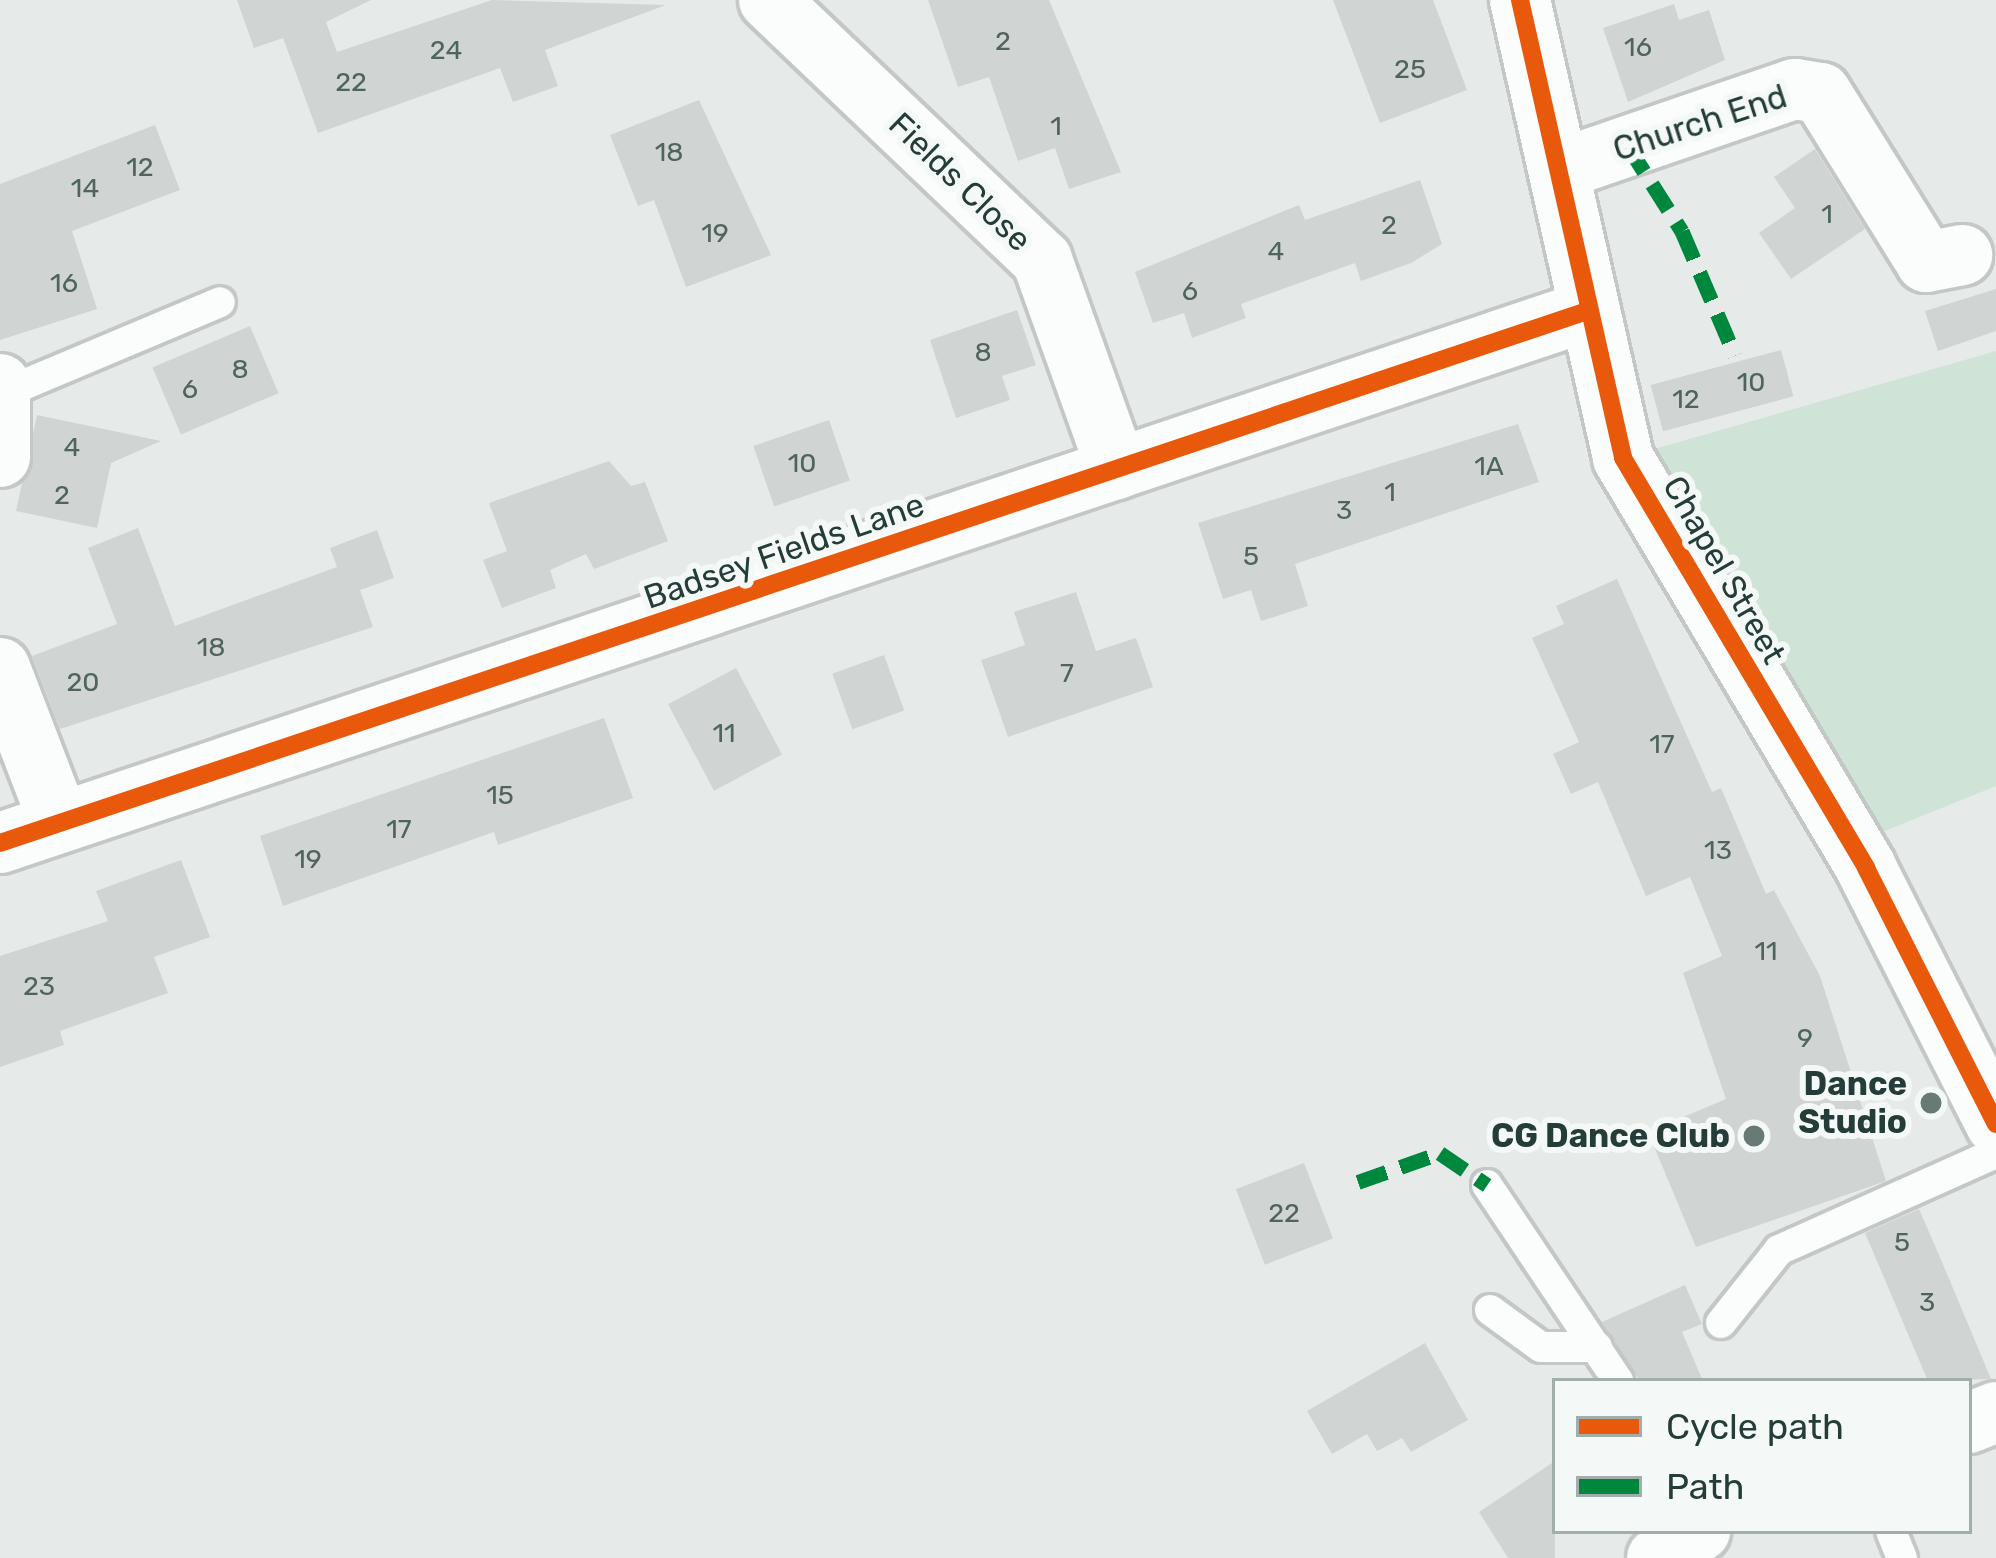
<!DOCTYPE html>
<style>
body{margin:0}
#map{position:relative;width:1996px;height:1558px;overflow:hidden;background:#e6ebe9;font-family:Rubik,sans-serif}
div>[style]{position:absolute}
[style*='--x']{left:calc(var(--x)*1px);top:calc(var(--y)*1px);width:calc(var(--w)*1px);rotate:calc(var(--a)*1deg)}
.green>*{inset:0;background:#d0e3d7}
.building>*{inset:0;background:#d0d4d3;transform-origin:0 0}
.roads{filter:drop-shadow(3px 0 #c3c8c6) drop-shadow(-3px 0 #c3c8c6) drop-shadow(0 3px #c3c8c6) drop-shadow(0 -3px #c3c8c6)}
.lane>*{height:30px;margin:-15px;padding:0 15px;transform-origin:15px;border-radius:15px;background:#fbfcfc}
.street>*{height:60px;margin:-30px;padding:0 30px;transform-origin:30px;border-radius:30px;background:#fbfcfc}
.quiet>*{height:15px;margin-top:-7.5px;transform-origin:0;background:repeating-linear-gradient(90deg,#00873e 0 30px,transparent 0 45px)}
.cycleway>*{height:18px;margin:-9px;padding:0 9px;transform-origin:9px;border-radius:9px;background:#e8590c}
.dots>*{width:33px;height:33px;translate:-50% -50%;box-sizing:border-box;border:6px solid #f4f9f7;border-radius:50%}
span{translate:-50% -50%;white-space:nowrap;text-align:center;line-height:1.15;-webkit-text-stroke:12px #f4f9f7;paint-order:stroke}
.number-label{font-size:27px;color:#4f635f}
.number-label span{-webkit-text-stroke-width:0}
.street-label{font-size:33px;color:#243d38}
.poi-label{font-size:33px;color:#243d38;font-weight:700}
.right{translate:-100% -50%;text-align:right}
.legend{position:absolute;left:1552px;top:1378px;width:420px;height:156px;box-sizing:border-box;background:#f4f9f7;border:3px solid #a1aeab;margin:0;padding:15px 21px;list-style:none;font-size:36px;color:#243d38}
.legend li{display:flex;align-items:center;gap:24px;height:60px}
.legend b{width:60px;border:3px solid #a1aeab}
</style>
<div id="map">
<div class="green">
<i style="clip-path:polygon(1996px 351px,1996px 786px,1853px 844px,1623px 458px)"></i>
</div>
<div class="building">
<i style="clip-path:polygon(237px 0,371px 0,326px 22px,337px 52px,492px 0,666px 5px,545px 50px,558px 86px,513px 102px,500px 68px,318px 133px,283px 38px,254px 48px)"></i>
<i style="clip-path:polygon(928px 0,1049px 0,1121px 172px,1069px 189px,1055px 148px,1018px 161px,989px 77px,958px 87px)"></i>
<i style="clip-path:polygon(1333px 0,1433px 0,1467px 90px,1380px 123px)"></i>
<i style="clip-path:polygon(1674px 4px,1679px 20px,1709px 10px,1725px 60px,1628px 102px,1603px 28px)"></i>
<i style="clip-path:polygon(699px 100px,771px 255px,686px 287px,654px 200px,638px 206px,610px 135px)"></i>
<i style="clip-path:polygon(155px 125px,180px 190px,72px 231px,97px 309px,0 340px,0 184px)"></i>
<i style="clip-path:polygon(1815px 149px,1865px 229px,1791px 279px,1759px 233px,1795px 208px,1774px 177px)"></i>
<i style="clip-path:polygon(1420px 180px,1442px 244px,1411px 263px,1361px 281px,1355px 263px,1241px 304px,1246px 318px,1192px 338px,1184px 313px,1153px 323px,1135px 272px,1299px 205px,1305px 220px)"></i>
<i style="clip-path:polygon(1996px 289px,1996px 331px,1938px 351px,1925px 311px)"></i>
<i style="clip-path:polygon(1017px 310px,1036px 365px,1002px 376px,1010px 400px,956px 418px,930px 340px)"></i>
<i style="left:250px;top:326px;width:73px;height:106px;rotate:67deg"></i>
<i style="left:1781px;top:350px;width:48px;height:135px;rotate:75deg"></i>
<i style="clip-path:polygon(37px 415px,161px 441px,111px 463px,97px 528px,16px 511px)"></i>
<i style="left:829px;top:420px;width:64px;height:80px;rotate:71deg"></i>
<i style="clip-path:polygon(1518px 424px,1539px 482px,1295px 564px,1308px 606px,1261px 621px,1251px 590px,1223px 599px,1198px 523px)"></i>
<i style="clip-path:polygon(609px 461px,631px 486px,645px 482px,668px 541px,594px 569px,586px 554px,550px 570px,556px 588px,502px 608px,483px 560px,507px 551px,489px 503px)"></i>
<i style="clip-path:polygon(138px 528px,175px 626px,337px 567px,330px 548px,377px 530px,394px 578px,360px 590px,373px 627px,60px 729px,32px 656px,117px 624px,88px 548px)"></i>
<i style="clip-path:polygon(1617px 579px,1712px 792px,1721px 788px,1766px 894px,1774px 890px,1820px 976px,1886px 1181px,1696px 1247px,1648px 1132px,1726px 1099px,1683px 973px,1722px 956px,1690px 877px,1646px 896px,1598px 782px,1571px 794px,1553px 754px,1579px 742px,1532px 638px,1564px 624px,1556px 606px)"></i>
<i style="clip-path:polygon(1076px 592px,1096px 651px,1136px 638px,1153px 687px,1008px 737px,981px 660px,1025px 645px,1014px 612px)"></i>
<i style="left:884px;top:655px;width:59px;height:55px;rotate:70deg"></i>
<i style="left:736px;top:668px;width:98px;height:77px;rotate:62deg"></i>
<i style="clip-path:polygon(604px 718px,633px 798px,498px 845px,494px 832px,283px 906px,260px 836px)"></i>
<i style="clip-path:polygon(181px 860px,210px 937px,154px 957px,168px 993px,60px 1031px,64px 1045px,0 1067px,0 956px,108px 921px,96px 891px)"></i>
<i style="left:1304px;top:1163px;width:81px;height:73px;rotate:69deg"></i>
<i style="clip-path:polygon(1919px 1209px,1942px 1262px,1991px 1379px,1928px 1381px,1865px 1233px)"></i>
<i style="clip-path:polygon(1685px 1285px,1702px 1324px,1682px 1332px,1703px 1381px,1640px 1381px,1602px 1322px)"></i>
<i style="clip-path:polygon(1425px 1343px,1468px 1420px,1411px 1452px,1402px 1438px,1377px 1451px,1367px 1434px,1332px 1454px,1307px 1411px)"></i>
<i style="clip-path:polygon(1555px 1461px,1555px 1558px,1508px 1558px,1479px 1512px)"></i>
</div>
<div class="roads">
<div class="lane">
<i style="--x:4;--y:393;--w:234;--a:-22.8"></i>
<i style="--x:1487;--y:1185;--w:236;--a:56.2"></i>
<i style="--x:1490;--y:1310;--w:63;--a:36"></i>
<i style="--x:1541;--y:1347;--w:56;--a:0"></i>
<i style="--x:1721;--y:1323;--w:93;--a:-51.5"></i>
<i style="--x:1779;--y:1250;--w:238;--a:-24.1"></i>
<i style="--x:1891;--y:1531;--w:29;--a:68"></i>
</div>
<div class="street">
<i style="--x:769;--y:0;--w:377;--a:43.6"></i>
<i style="--x:1042;--y:260;--w:222;--a:70.3"></i>
<i style="--x:1520;--y:0;--w:469;--a:77.3"></i>
<i style="--x:1623;--y:458;--w:477;--a:59.3"></i>
<i style="--x:1866;--y:868;--w:287;--a:63.1"></i>
<i style="--x:1561;--y:169;--w:247;--a:-18.9"></i>
<i style="--x:1795;--y:89;--w:26;--a:9"></i>
<i style="--x:1821;--y:93;--w:199;--a:58.1"></i>
<i style="--x:1926;--y:262;--w:37;--a:-11"></i>
<i style="--x:0;--y:384;--w:73;--a:90"></i>
<i style="--x:0;--y:668;--w:165;--a:69"></i>
<i style="--x:0;--y:843;--w:1674;--a:-18.53"></i>
<i style="--x:1969;--y:1423;--w:29;--a:-22"></i>
<i style="--x:1657;--y:1558;--w:51;--a:-32.1"></i>
</div>
</div>
<div class="quiet">
<i style="--x:1628;--y:146;--w:101;--a:57.6"></i>
<i style="--x:1682;--y:231;--w:135;--a:66.9"></i>
<i style="--x:1358;--y:1182;--w:87;--a:-19.5"></i>
<i style="--x:1440;--y:1153;--w:57;--a:34.2"></i>
</div>
<div class="cycleway">
<i style="--x:1520;--y:0;--w:469;--a:77.3"></i>
<i style="--x:1623;--y:458;--w:477;--a:59.3"></i>
<i style="--x:1866;--y:868;--w:287;--a:63.1"></i>
<i style="--x:0;--y:843;--w:1674;--a:-18.53"></i>
</div>
<div class="dots">
<i style="left:1931px;top:1103px;background:#687a76"></i>
<i style="left:1754px;top:1136px;background:#687a76"></i>
</div>
<div class="number-label">
<span style="left:1003px;top:42px">2</span>
<span style="left:1638px;top:48px">16</span>
<span style="left:446px;top:51px">24</span>
<span style="left:1410px;top:70px">25</span>
<span style="left:351px;top:83px">22</span>
<span style="left:1056px;top:127px">1</span>
<span style="left:669px;top:153px">18</span>
<span style="left:140px;top:168px">12</span>
<span style="left:85px;top:189px">14</span>
<span style="left:1827px;top:215px">1</span>
<span style="left:1389px;top:226px">2</span>
<span style="left:715px;top:234px">19</span>
<span style="left:1276px;top:252px">4</span>
<span style="left:64px;top:284px">16</span>
<span style="left:1190px;top:292px">6</span>
<span style="left:983px;top:353px">8</span>
<span style="left:240px;top:370px">8</span>
<span style="left:1751px;top:383px">10</span>
<span style="left:190px;top:390px">6</span>
<span style="left:1686px;top:400px">12</span>
<span style="left:72px;top:448px">4</span>
<span style="left:802px;top:464px">10</span>
<span style="left:1489px;top:467px">1A</span>
<span style="left:1390px;top:493px">1</span>
<span style="left:62px;top:496px">2</span>
<span style="left:1344px;top:511px">3</span>
<span style="left:1251px;top:557px">5</span>
<span style="left:211px;top:648px">18</span>
<span style="left:1067px;top:674px">7</span>
<span style="left:83px;top:683px">20</span>
<span style="left:724px;top:734px">11</span>
<span style="left:1662px;top:745px">17</span>
<span style="left:500px;top:796px">15</span>
<span style="left:399px;top:830px">17</span>
<span style="left:1718px;top:851px">13</span>
<span style="left:308px;top:860px">19</span>
<span style="left:1766px;top:952px">11</span>
<span style="left:39px;top:987px">23</span>
<span style="left:1805px;top:1039px">9</span>
<span style="left:1284px;top:1214px">22</span>
<span style="left:1902px;top:1243px">5</span>
<span style="left:1927px;top:1303px">3</span>
</div>
<div class="street-label">
<span style="left:1700px;top:123px;rotate:-18deg">Church End</span>
<span style="left:960px;top:182px;rotate:44deg">Fields Close</span>
<span style="left:784px;top:551px;rotate:-19deg">Badsey Fields Lane</span>
<span style="left:1724px;top:570px;rotate:60deg">Chapel Street</span>
</div>
<div class="poi-label">
<span class="right" style="left:1907px;top:1103px">Dance<br>Studio</span>
<span class="right" style="left:1730px;top:1136px">CG Dance Club</span>
</div>
<ul class="legend">
<li><b style="height:15px;background:#e8590c"></b>Cycle path</li>
<li><b style="height:15px;background:#00873e"></b>Path</li>
</ul>
</div>
